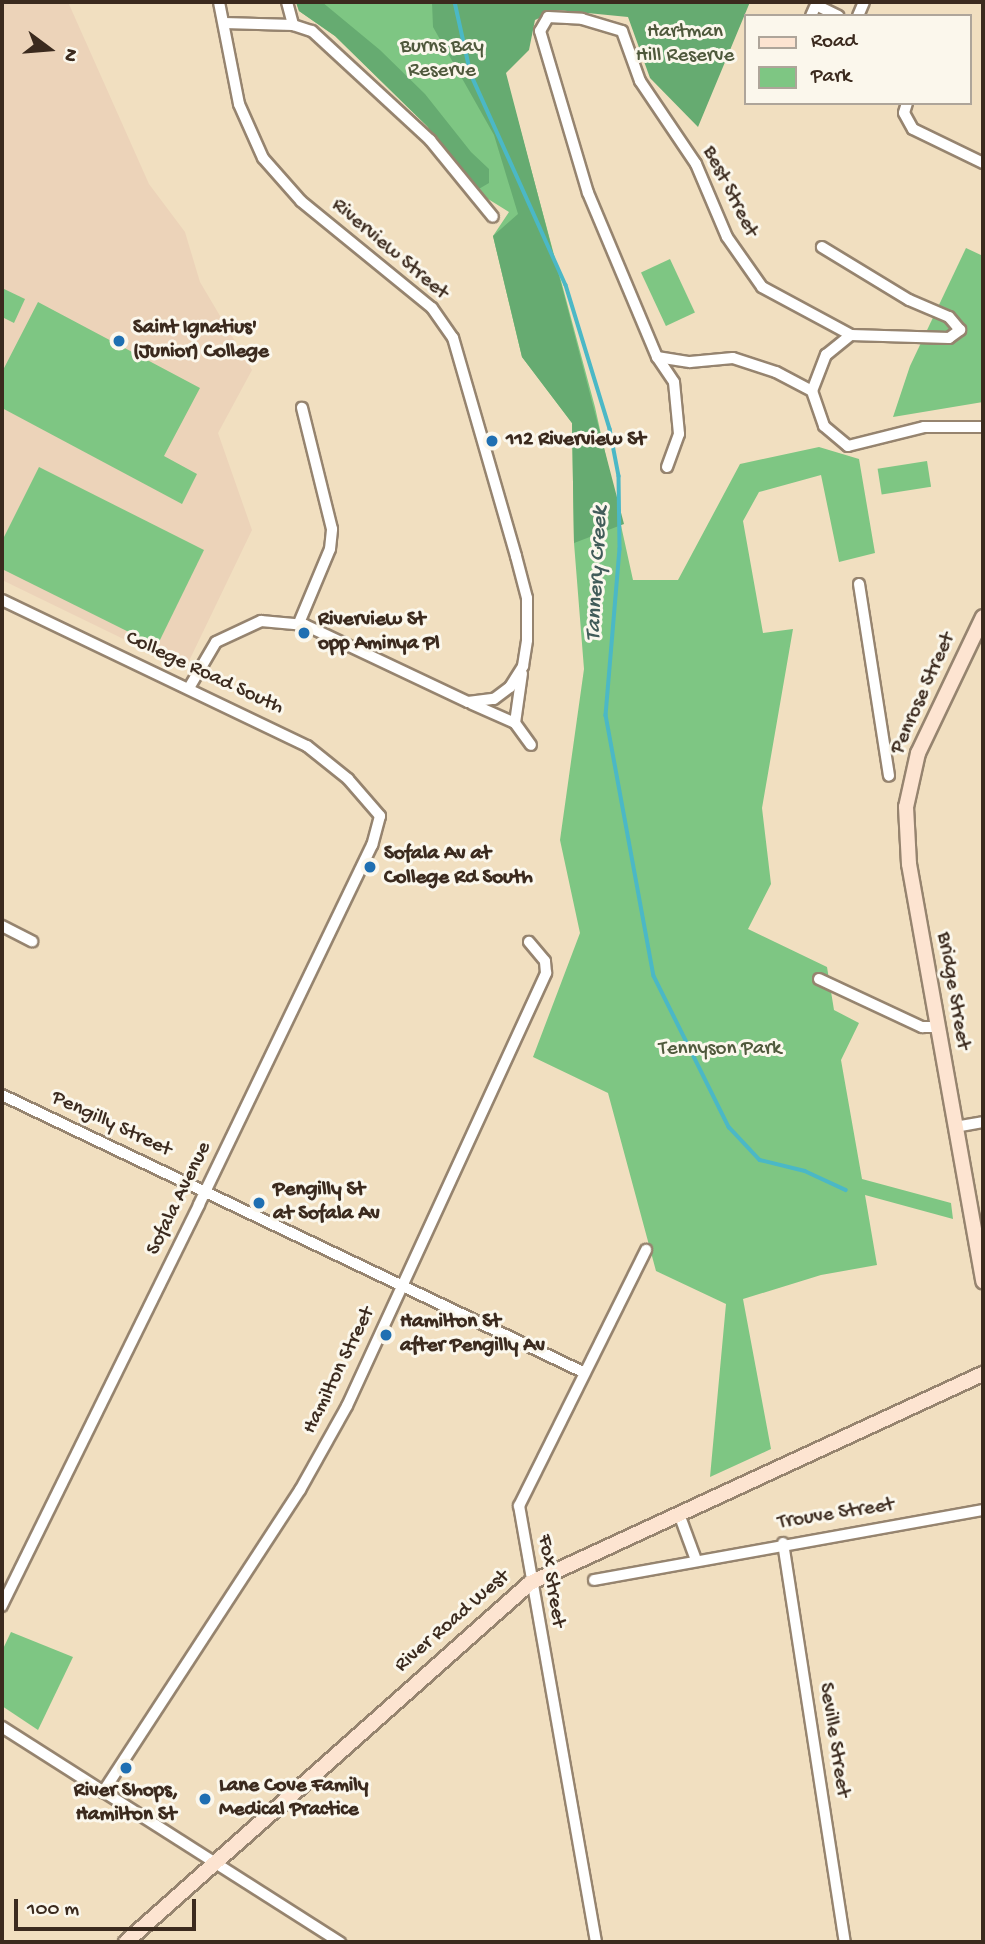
<!DOCTYPE html>
<style>
body{margin:0}
#map{position:relative;width:985px;height:1944px;overflow:hidden;background:#f1dfc0;font-family:"Gochi Hand",sans-serif}
div>[style]{position:absolute}
[style*='--x']{left:calc(var(--x)*1px);top:calc(var(--y)*1px);width:calc(var(--w)*1px);rotate:calc(var(--a)*1deg)}
.built>*{inset:0;background:#ecd3b9}
.green>*{inset:0;background:#7ec683;transform-origin:0 0}
.forest>*{inset:0;background:#66ab71}
.stream>*{height:3.5px;margin:-1.75px;padding:0 1.75px;transform-origin:1.75px;border-radius:1.75px;background:#4bb8c6}
.roads{filter:drop-shadow(2px 0 #96846f) drop-shadow(-2px 0 #96846f) drop-shadow(0 2px #96846f) drop-shadow(0 -2px #96846f)}
.minor>*{height:10px;margin:-5px;padding:0 5px;transform-origin:5px;border-radius:5px;background:#fff}
.secondary>*{height:14px;margin:-7px;padding:0 7px;transform-origin:7px;border-radius:7px;background:#fde4d1}
.dots>*{width:19px;height:19px;translate:-50% -50%;box-sizing:border-box;border:4px solid #fbf7ec;border-radius:50%}
span{translate:-50% -50%;white-space:nowrap;text-align:center;line-height:1.15;-webkit-text-stroke:6px #fbf7ec;paint-order:stroke}
.park-label{font-size:21px;color:#4f593c}
.street-label{font-size:21px;color:#3b2a1e}
.poi-label{font-size:21px;color:#3b2a1e;font-weight:700}
.left{translate:0 -50%;text-align:left}
.water-label{font-size:23px;color:#415c59;font-style:italic}
.frame{position:absolute;inset:0;border:4px solid #3b2a1e;pointer-events:none}
.legend{position:absolute;left:744px;top:14px;width:228px;height:91px;box-sizing:border-box;background:#fbf7ec;border:2px solid #aea59a;margin:0;padding:9px 12px;list-style:none;font-size:21px;color:#3b2a1e}
.legend li{display:flex;align-items:center;gap:14px;height:35px}
.legend b{width:35px;border:2px solid #aea59a}
.north{position:absolute;left:14px;top:14px;width:70px;height:70px;-webkit-text-stroke:5px #fbf7ec;paint-order:stroke;rotate:106deg;font-size:19px;font-weight:700;line-height:28px;text-align:center;color:#3b2a1e}
.north::after{content:'';display:block;margin:auto;width:24px;height:32px;background:#3b2a1e;clip-path:polygon(50% 0,100% 100%,50% 72%,0 100%)}
.scale{position:absolute;left:14px;top:1899px;width:182px;height:32px;box-sizing:border-box;border:4px solid #3b2a1e;border-top:0;padding-left:9px;font-size:21px;line-height:24px;white-space:nowrap;color:#3b2a1e;-webkit-text-stroke:5px #fbf7ec;paint-order:stroke}
</style>
<div id="map">
<div class="built">
<i style="clip-path:polygon(2px 2px,68px 2px,149px 184px,185px 232px,200px 282px,252px 370px,218px 433px,252px 530px,189px 661px,177px 665px,2px 580px)"></i>
</div>
<div class="green">
<i style="clip-path:polygon(296px 2px,486px 2px,595px 407px,633px 580px,678px 580px,740px 464px,819px 447px,859px 459px,875px 553px,839px 562px,821px 475px,759px 492px,743px 521px,763px 633px,793px 629px,762px 808px,771px 884px,748px 929px,827px 967px,834px 1010px,859px 1023px,841px 1060px,862px 1179px,951px 1203px,953px 1219px,865px 1195px,877px 1265px,821px 1275px,743px 1299px,771px 1449px,710px 1477px,726px 1304px,656px 1271px,608px 1093px,533px 1057px,580px 933px,560px 840px,584px 669px,574px 543px,572px 423px,522px 357px,493px 236px,509px 212px,480px 194px,427px 126px,335px 36px,299px 11px)"></i>
<i style="clip-path:polygon(966px 248px,983px 256px,983px 402px,893px 417px,910px 366px)"></i>
<i style="left:670px;top:259px;width:59px;height:32px;rotate:65deg"></i>
<i style="clip-path:polygon(2px 288px,25px 299px,14px 323px,2px 317px)"></i>
<i style="clip-path:polygon(38px 302px,200px 388px,164px 456px,197px 474px,182px 504px,2px 408px,2px 372px)"></i>
<i style="left:927px;top:461px;width:26px;height:50px;rotate:81deg"></i>
<i style="clip-path:polygon(39px 467px,204px 550px,157px 646px,2px 569px,2px 541px)"></i>
<i style="clip-path:polygon(11px 1632px,73px 1657px,38px 1730px,2px 1706px,2px 1651px)"></i>
</div>
<div class="forest">
<i style="clip-path:polygon(296px 2px,322px 2px,380px 50px,425px 94px,471px 152px,489px 169px,489px 183px,477px 190px,427px 126px,335px 36px,299px 11px)"></i>
<i style="clip-path:polygon(432px 2px,750px 2px,698px 127px,650px 78px,628px 17px,557px 10px,535px 20px,529px 50px,506px 73px,624px 524px,574px 543px,572px 423px,522px 357px,493px 236px,518px 214px,494px 135px,433px 27px)"></i>
</div>
<div class="stream">
<i style="--x:455;--y:2;--w:74;--a:77.5"></i>
<i style="--x:471;--y:74;--w:231;--a:65.8"></i>
<i style="--x:566;--y:285;--w:151;--a:73"></i>
<i style="--x:610;--y:429;--w:48;--a:79.2"></i>
<i style="--x:619;--y:476;--w:73;--a:89.2"></i>
<i style="--x:620;--y:549;--w:167;--a:94.8"></i>
<i style="--x:606;--y:715;--w:265;--a:79.6"></i>
<i style="--x:654;--y:976;--w:169;--a:63.6"></i>
<i style="--x:729;--y:1127;--w:45;--a:46.8"></i>
<i style="--x:760;--y:1160;--w:46;--a:13.7"></i>
<i style="--x:805;--y:1171;--w:45;--a:24.9"></i>
</div>
<div class="roads">
<div class="minor">
<i style="--x:287;--y:2;--w:24;--a:75"></i>
<i style="--x:811;--y:16;--w:12;--a:-66"></i>
<i style="--x:816;--y:5;--w:25;--a:26"></i>
<i style="--x:858;--y:16;--w:15;--a:-67"></i>
<i style="--x:224;--y:23;--w:69;--a:1.7"></i>
<i style="--x:293;--y:25;--w:20;--a:18"></i>
<i style="--x:312;--y:31;--w:161;--a:42.7"></i>
<i style="--x:430;--y:140;--w:99;--a:50.7"></i>
<i style="--x:907;--y:103;--w:10;--a:107"></i>
<i style="--x:904;--y:113;--w:18;--a:61"></i>
<i style="--x:913;--y:129;--w:78;--a:25.9"></i>
<i style="--x:657;--y:357;--w:33;--a:9"></i>
<i style="--x:690;--y:362;--w:43;--a:-5.3"></i>
<i style="--x:733;--y:358;--w:45;--a:18"></i>
<i style="--x:776;--y:372;--w:41;--a:27.8"></i>
<i style="--x:812;--y:391;--w:37;--a:71"></i>
<i style="--x:824;--y:426;--w:31;--a:40"></i>
<i style="--x:848;--y:446;--w:78;--a:-14"></i>
<i style="--x:924;--y:427;--w:59;--a:0"></i>
<i style="--x:812;--y:391;--w:39;--a:-69"></i>
<i style="--x:826;--y:355;--w:32;--a:-39"></i>
<i style="--x:667;--y:467;--w:35;--a:-70"></i>
<i style="--x:679;--y:434;--w:52;--a:-95.5"></i>
<i style="--x:674;--y:382;--w:30;--a:-124"></i>
<i style="--x:657;--y:357;--w:178;--a:-112.8"></i>
<i style="--x:588;--y:193;--w:169;--a:-106.5"></i>
<i style="--x:540;--y:31;--w:16;--a:-60"></i>
<i style="--x:548;--y:17;--w:34;--a:3"></i>
<i style="--x:582;--y:19;--w:42;--a:16.7"></i>
<i style="--x:622;--y:31;--w:53;--a:70.2"></i>
<i style="--x:640;--y:81;--w:100;--a:56"></i>
<i style="--x:696;--y:164;--w:79;--a:67"></i>
<i style="--x:727;--y:237;--w:61;--a:55"></i>
<i style="--x:762;--y:287;--w:101;--a:28.3"></i>
<i style="--x:851;--y:335;--w:98;--a:1.8"></i>
<i style="--x:949;--y:338;--w:14;--a:-36"></i>
<i style="--x:960;--y:330;--w:17;--a:-130"></i>
<i style="--x:949;--y:317;--w:43;--a:-157"></i>
<i style="--x:909;--y:300;--w:102;--a:-148.7"></i>
<i style="--x:859;--y:584;--w:194;--a:81.1"></i>
<i style="--x:2;--y:600;--w:338;--a:25.6"></i>
<i style="--x:307;--y:746;--w:53;--a:38.8"></i>
<i style="--x:348;--y:779;--w:49;--a:49.1"></i>
<i style="--x:380;--y:816;--w:30;--a:105"></i>
<i style="--x:372;--y:845;--w:399;--a:115.7"></i>
<i style="--x:199;--y:1205;--w:447;--a:116.2"></i>
<i style="--x:299;--y:623;--w:80;--a:-67.3"></i>
<i style="--x:330;--y:549;--w:20;--a:-84"></i>
<i style="--x:332;--y:529;--w:125;--a:-103.9"></i>
<i style="--x:189;--y:688;--w:53;--a:-59.6"></i>
<i style="--x:216;--y:642;--w:50;--a:-25"></i>
<i style="--x:261;--y:621;--w:44;--a:5.2"></i>
<i style="--x:305;--y:625;--w:180;--a:25.3"></i>
<i style="--x:468;--y:702;--w:26;--a:-7"></i>
<i style="--x:494;--y:699;--w:20;--a:-37"></i>
<i style="--x:510;--y:687;--w:25;--a:-58"></i>
<i style="--x:523;--y:666;--w:26;--a:-81"></i>
<i style="--x:527;--y:640;--w:42;--a:-90"></i>
<i style="--x:527;--y:598;--w:43;--a:-104.7"></i>
<i style="--x:516;--y:556;--w:227;--a:-106.1"></i>
<i style="--x:453;--y:338;--w:37;--a:-125"></i>
<i style="--x:432;--y:308;--w:169;--a:-140.8"></i>
<i style="--x:301;--y:201;--w:57;--a:-131.5"></i>
<i style="--x:263;--y:158;--w:59;--a:-114"></i>
<i style="--x:239;--y:104;--w:104;--a:-101.1"></i>
<i style="--x:472;--y:704;--w:47;--a:23.8"></i>
<i style="--x:515;--y:723;--w:50;--a:-82"></i>
<i style="--x:515;--y:723;--w:27;--a:54"></i>
<i style="--x:2;--y:926;--w:34;--a:27"></i>
<i style="--x:819;--y:979;--w:114;--a:25"></i>
<i style="--x:922;--y:1027;--w:15;--a:0"></i>
<i style="--x:2;--y:1095;--w:644;--a:25.49"></i>
<i style="--x:955;--y:1127;--w:28;--a:-10"></i>
<i style="--x:679;--y:1514;--w:49;--a:69.7"></i>
<i style="--x:783;--y:1543;--w:404;--a:81.2"></i>
<i style="--x:594;--y:1580;--w:395;--a:-10.2"></i>
<i style="--x:2;--y:1727;--w:401;--a:32.5"></i>
<i style="--x:103;--y:1792;--w:361;--a:-56.9"></i>
<i style="--x:300;--y:1490;--w:96;--a:-60.8"></i>
<i style="--x:347;--y:1406;--w:477;--a:-65.3"></i>
<i style="--x:546;--y:973;--w:12;--a:-95"></i>
<i style="--x:545;--y:961;--w:25;--a:-130"></i>
<i style="--x:596;--y:1942;--w:443;--a:-100"></i>
<i style="--x:519;--y:1506;--w:286;--a:-63.6"></i>
</div>
<div class="secondary">
<i style="--x:983;--y:617;--w:151;--a:115.5"></i>
<i style="--x:918;--y:753;--w:55;--a:102.5"></i>
<i style="--x:906;--y:807;--w:57;--a:87"></i>
<i style="--x:909;--y:864;--w:424;--a:79.9"></i>
<i style="--x:126;--y:1942;--w:540;--a:-41.62"></i>
<i style="--x:530;--y:1583;--w:499;--a:-24.8"></i>
</div>
</div>
<div class="dots">
<i style="left:119px;top:341px;background:#1f6fb2"></i>
<i style="left:492px;top:441px;background:#1f6fb2"></i>
<i style="left:304px;top:633px;background:#1f6fb2"></i>
<i style="left:370px;top:867px;background:#1f6fb2"></i>
<i style="left:259px;top:1203px;background:#1f6fb2"></i>
<i style="left:386px;top:1335px;background:#1f6fb2"></i>
<i style="left:126px;top:1768px;background:#1f6fb2"></i>
<i style="left:205px;top:1799px;background:#1f6fb2"></i>
</div>
<div class="park-label">
<span style="left:685px;top:45px">Hartman<br>Hill Reserve</span>
<span style="left:442px;top:60px">Burns Bay<br>Reserve</span>
<span style="left:720px;top:1050px">Tennyson Park</span>
</div>
<div class="street-label">
<span style="left:729px;top:192px;rotate:63deg">Best Street</span>
<span style="left:389px;top:250px;rotate:40deg">Riverview Street</span>
<span style="left:204px;top:674px;rotate:25deg">College Road South</span>
<span style="left:924px;top:694px;rotate:-66deg">Penrose Street</span>
<span style="left:952px;top:991px;rotate:80deg">Bridge Street</span>
<span style="left:111px;top:1125px;rotate:25deg">Pengilly Street</span>
<span style="left:180px;top:1199px;rotate:-64deg">Sofala Avenue</span>
<span style="left:340px;top:1371px;rotate:-64deg">Hamilton Street</span>
<span style="left:836px;top:1515px;rotate:-9deg">Trouve Street</span>
<span style="left:550px;top:1581px;rotate:81deg">Fox Street</span>
<span style="left:453px;top:1622px;rotate:-41deg">River Road West</span>
<span style="left:833px;top:1740px;rotate:81deg">Seville Street</span>
</div>
<div class="poi-label">
<span class="left" style="left:133px;top:341px">Saint Ignatius'<br>(Junior) College</span>
<span class="left" style="left:506px;top:441px">112 Riverview St</span>
<span class="left" style="left:318px;top:633px">Riverview St<br>opp Aminya Pl</span>
<span class="left" style="left:384px;top:867px">Sofala Av at<br>College Rd South</span>
<span class="left" style="left:273px;top:1203px">Pengilly St<br>at Sofala Av</span>
<span class="left" style="left:400px;top:1335px">Hamilton St<br>after Pengilly Av</span>
<span class="left" style="left:219px;top:1799px">Lane Cove Family<br>Medical Practice</span>
<span style="left:126px;top:1804px">River Shops,<br>Hamilton St</span>
</div>
<div class="water-label">
<span style="left:598px;top:574px;rotate:-87deg">Tannery Creek</span>
</div>
<div class="frame"></div>
<ul class="legend">
<li><b style="height:9px;background:#fde4d1"></b>Road</li>
<li><b style="height:19px;background:#7ec683"></b>Park</li>
</ul>
<div class="north">N</div>
<div class="scale">100 m</div>
</div>
